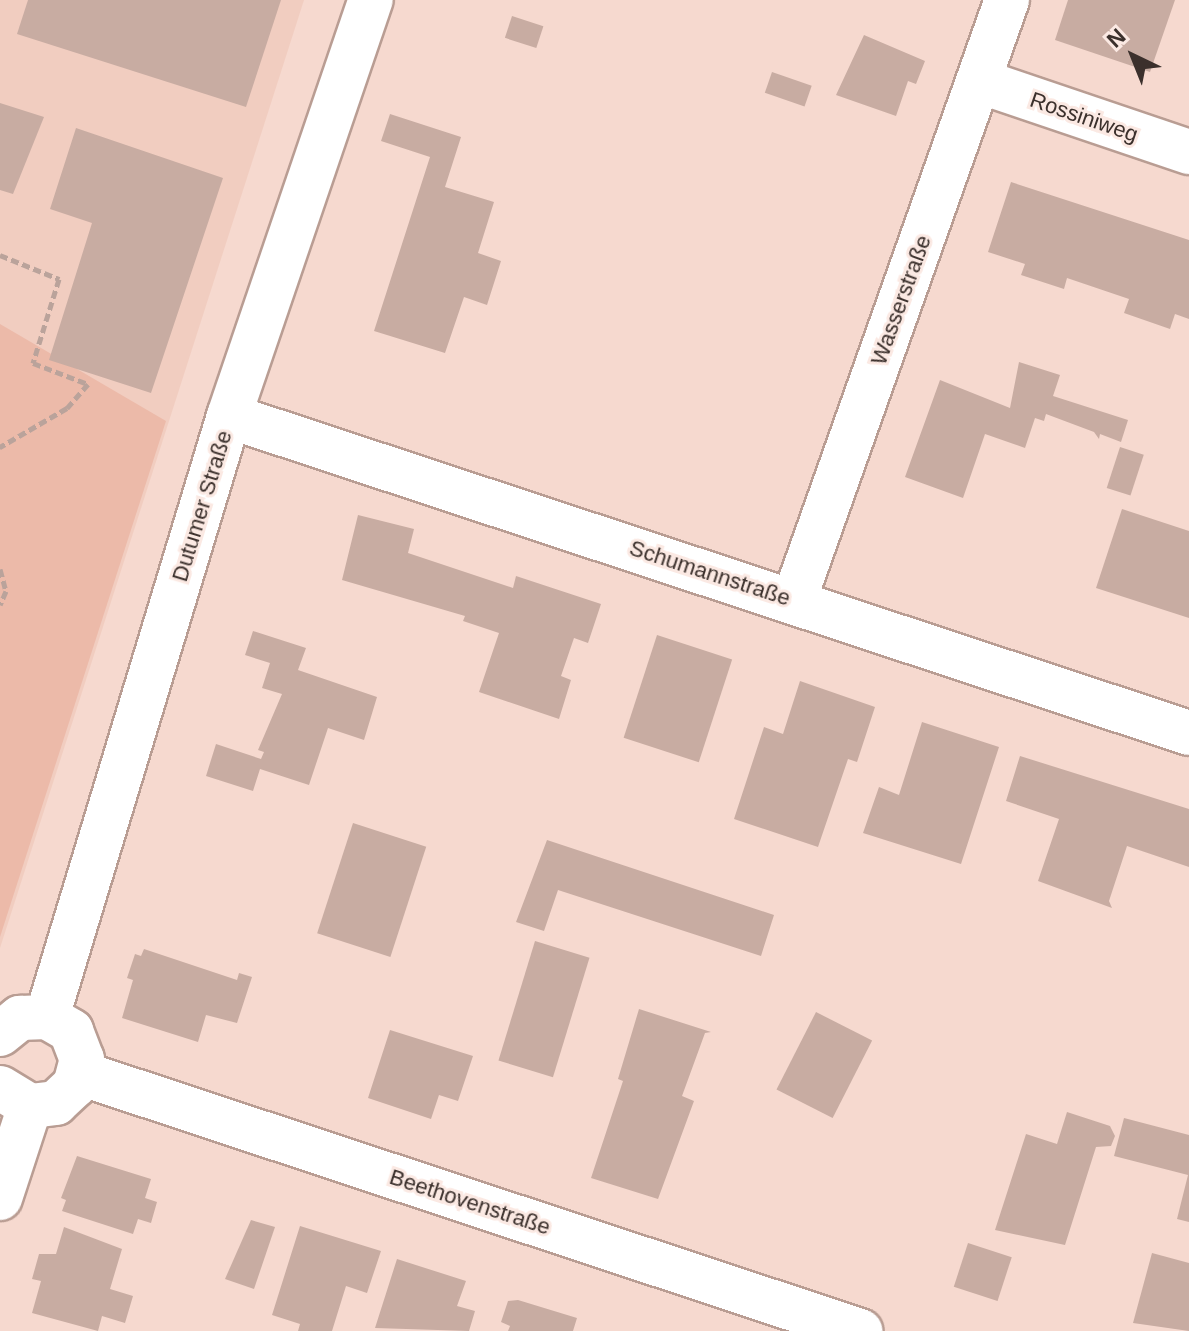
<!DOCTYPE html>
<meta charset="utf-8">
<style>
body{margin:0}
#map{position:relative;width:1189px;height:1331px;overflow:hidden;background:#f6d9cf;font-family:Helvetica,sans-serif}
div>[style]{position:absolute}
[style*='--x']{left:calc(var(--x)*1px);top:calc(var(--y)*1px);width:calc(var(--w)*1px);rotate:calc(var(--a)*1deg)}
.built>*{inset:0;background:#f1cdc0}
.green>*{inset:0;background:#ecbaa9}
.building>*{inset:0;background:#c8aca2;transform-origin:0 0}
.path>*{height:5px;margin-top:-2.5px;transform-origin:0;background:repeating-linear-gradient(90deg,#baa39b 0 8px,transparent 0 12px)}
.roads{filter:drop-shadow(2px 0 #b99d93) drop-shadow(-2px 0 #b99d93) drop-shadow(0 2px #b99d93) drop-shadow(0 -2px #b99d93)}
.minor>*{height:44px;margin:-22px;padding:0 22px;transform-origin:22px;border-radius:22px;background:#fff}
span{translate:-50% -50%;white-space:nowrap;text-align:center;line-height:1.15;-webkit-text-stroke:6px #fbe9e3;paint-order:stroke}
.street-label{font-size:22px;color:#3b302c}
.north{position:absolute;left:1093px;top:16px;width:80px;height:80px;-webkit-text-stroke:6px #fbe9e3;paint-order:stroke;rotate:317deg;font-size:22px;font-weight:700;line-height:32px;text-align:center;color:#3b302c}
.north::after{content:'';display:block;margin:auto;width:28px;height:36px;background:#3b302c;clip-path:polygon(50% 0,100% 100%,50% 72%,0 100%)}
</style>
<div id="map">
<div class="built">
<i style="clip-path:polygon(0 0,304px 0,0 948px)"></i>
</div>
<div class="green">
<i style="clip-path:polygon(0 324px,166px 421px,0 937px)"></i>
</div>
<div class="building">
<i style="clip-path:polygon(28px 0,281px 0,246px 107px,17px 34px)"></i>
<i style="clip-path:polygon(1068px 0,1175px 0,1150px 72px,1055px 40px)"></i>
<i style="left:512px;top:16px;width:33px;height:23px;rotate:18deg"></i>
<i style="clip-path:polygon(864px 35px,925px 61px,916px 84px,908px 81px,896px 116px,836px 95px)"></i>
<i style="left:772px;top:72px;width:42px;height:22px;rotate:19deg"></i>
<i style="clip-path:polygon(0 103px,44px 117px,13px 194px,0 190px)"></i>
<i style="clip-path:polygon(390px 114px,461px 137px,445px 187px,494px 202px,478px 253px,501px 261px,487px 305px,464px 297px,445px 353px,374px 331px,430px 157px,381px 141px)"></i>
<i style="clip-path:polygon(76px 128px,223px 178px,151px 393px,49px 360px,92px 223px,50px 209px)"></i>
<i style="clip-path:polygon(1011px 182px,1189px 240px,1189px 319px,1175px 314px,1170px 329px,1124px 313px,1129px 299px,1067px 278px,1064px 289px,1021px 275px,1025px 264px,988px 252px)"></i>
<i style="clip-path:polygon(1019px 362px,1060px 375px,1053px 396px,1128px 420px,1121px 442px,1100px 434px,1099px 439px,1094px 432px,1046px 414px,1044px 421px,1035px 418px,1025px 448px,985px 434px,963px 498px,905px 477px,940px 380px,1010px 408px)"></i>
<i style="left:1120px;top:447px;width:25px;height:43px;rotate:18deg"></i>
<i style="clip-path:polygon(1122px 509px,1189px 531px,1189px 618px,1096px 588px)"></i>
<i style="clip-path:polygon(358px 515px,414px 529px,408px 553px,513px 588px,516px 576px,601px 604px,588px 643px,574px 638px,561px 676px,571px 680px,559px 719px,479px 692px,499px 633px,463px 621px,465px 616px,342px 580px)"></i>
<i style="clip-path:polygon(253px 631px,306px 648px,298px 670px,377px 697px,364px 740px,328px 728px,309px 785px,260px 769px,253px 791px,206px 776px,216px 744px,261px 759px,264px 752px,258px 750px,282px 694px,262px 688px,270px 663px,245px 655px)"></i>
<i style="left:657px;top:635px;width:79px;height:108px;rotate:18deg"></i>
<i style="clip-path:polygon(800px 681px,875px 707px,857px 762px,848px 759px,818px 847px,734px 819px,764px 727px,783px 734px)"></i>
<i style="clip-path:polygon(922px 722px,999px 747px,961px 864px,863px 833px,879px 787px,899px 795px)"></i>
<i style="clip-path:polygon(1020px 756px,1189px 809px,1189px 867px,1127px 846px,1109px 901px,1112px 908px,1038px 881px,1059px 819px,1006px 801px)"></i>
<i style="left:353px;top:823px;width:77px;height:116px;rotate:18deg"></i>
<i style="clip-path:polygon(547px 840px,774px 915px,761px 956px,558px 890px,544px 931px,516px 922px)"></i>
<i style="left:535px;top:941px;width:57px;height:125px;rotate:17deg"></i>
<i style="clip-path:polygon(144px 949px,237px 980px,239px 973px,252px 977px,237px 1023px,206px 1015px,198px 1042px,122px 1018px,133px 980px,127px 978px,135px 954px,141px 956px)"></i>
<i style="clip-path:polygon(639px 1009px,711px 1032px,705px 1033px,682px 1096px,694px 1101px,658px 1199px,591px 1178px,623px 1081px,618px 1079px)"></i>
<i style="left:816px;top:1012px;width:63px;height:87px;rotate:27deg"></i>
<i style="clip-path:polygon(390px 1030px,473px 1056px,458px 1101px,439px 1095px,431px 1119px,368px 1098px)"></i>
<i style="clip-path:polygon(1067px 1112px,1110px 1126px,1115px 1136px,1111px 1146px,1096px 1147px,1065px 1245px,995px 1230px,1026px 1134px,1057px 1144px)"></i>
<i style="clip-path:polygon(1124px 1118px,1189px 1135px,1189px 1222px,1177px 1219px,1188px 1175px,1114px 1156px)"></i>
<i style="clip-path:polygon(77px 1156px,151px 1179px,145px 1198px,157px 1202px,151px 1223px,138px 1219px,133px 1234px,62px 1211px,66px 1200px,61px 1198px)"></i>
<i style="clip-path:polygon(251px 1220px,275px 1227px,254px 1289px,225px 1279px)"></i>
<i style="clip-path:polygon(300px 1226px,381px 1251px,367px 1293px,346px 1286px,332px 1331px,298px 1331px,300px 1324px,272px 1315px)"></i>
<i style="clip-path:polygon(64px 1227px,122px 1249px,110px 1289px,133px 1296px,125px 1323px,102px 1316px,98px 1331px,32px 1313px,41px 1281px,32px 1279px,39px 1254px,56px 1254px)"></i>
<i style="left:968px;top:1243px;width:46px;height:46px;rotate:18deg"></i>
<i style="clip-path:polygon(1152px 1253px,1189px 1263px,1189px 1331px,1133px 1323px)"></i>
<i style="clip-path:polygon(397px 1259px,466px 1281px,457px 1306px,475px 1311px,469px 1331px,375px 1328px)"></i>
<i style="clip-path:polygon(518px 1300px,577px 1318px,573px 1331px,508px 1331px,510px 1326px,501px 1322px,508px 1301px)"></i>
</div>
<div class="path">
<i style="--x:0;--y:255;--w:64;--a:22.1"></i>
<i style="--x:59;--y:279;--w:88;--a:107.2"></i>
<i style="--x:33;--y:363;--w:59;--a:20.9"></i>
<i style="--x:88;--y:384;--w:32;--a:131"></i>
<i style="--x:67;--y:408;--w:78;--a:149.8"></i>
<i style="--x:0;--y:569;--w:23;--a:75"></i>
<i style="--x:6;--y:591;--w:15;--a:113"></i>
</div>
<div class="roads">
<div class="minor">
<i style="--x:979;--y:81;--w:222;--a:18.7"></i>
<i style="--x:229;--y:416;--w:1011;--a:18.27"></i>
<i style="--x:794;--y:600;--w:637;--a:-70.46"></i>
<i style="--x:47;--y:1017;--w:628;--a:-73.15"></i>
<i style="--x:229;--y:416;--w:440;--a:-71.2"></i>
<i style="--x:0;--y:1034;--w:26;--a:-39"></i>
<i style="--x:20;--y:1018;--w:27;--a:-2"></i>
<i style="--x:47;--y:1017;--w:28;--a:30"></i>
<i style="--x:71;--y:1031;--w:30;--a:69"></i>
<i style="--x:82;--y:1059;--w:27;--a:105"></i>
<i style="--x:75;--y:1085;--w:26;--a:137"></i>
<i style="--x:56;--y:1103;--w:26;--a:173"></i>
<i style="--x:30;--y:1106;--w:35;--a:-149"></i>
<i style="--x:80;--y:1073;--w:822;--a:18.3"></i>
<i style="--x:0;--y:1198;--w:97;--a:-71.9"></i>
</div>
</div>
<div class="street-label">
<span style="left:1084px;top:117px;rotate:19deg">Rossiniweg</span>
<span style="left:901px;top:300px;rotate:-70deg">Wasserstraße</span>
<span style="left:202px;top:506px;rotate:-73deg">Dutumer Straße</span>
<span style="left:710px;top:573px;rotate:18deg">Schumannstraße</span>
<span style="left:470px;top:1202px;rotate:18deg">Beethovenstraße</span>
</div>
<div class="north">N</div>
</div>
